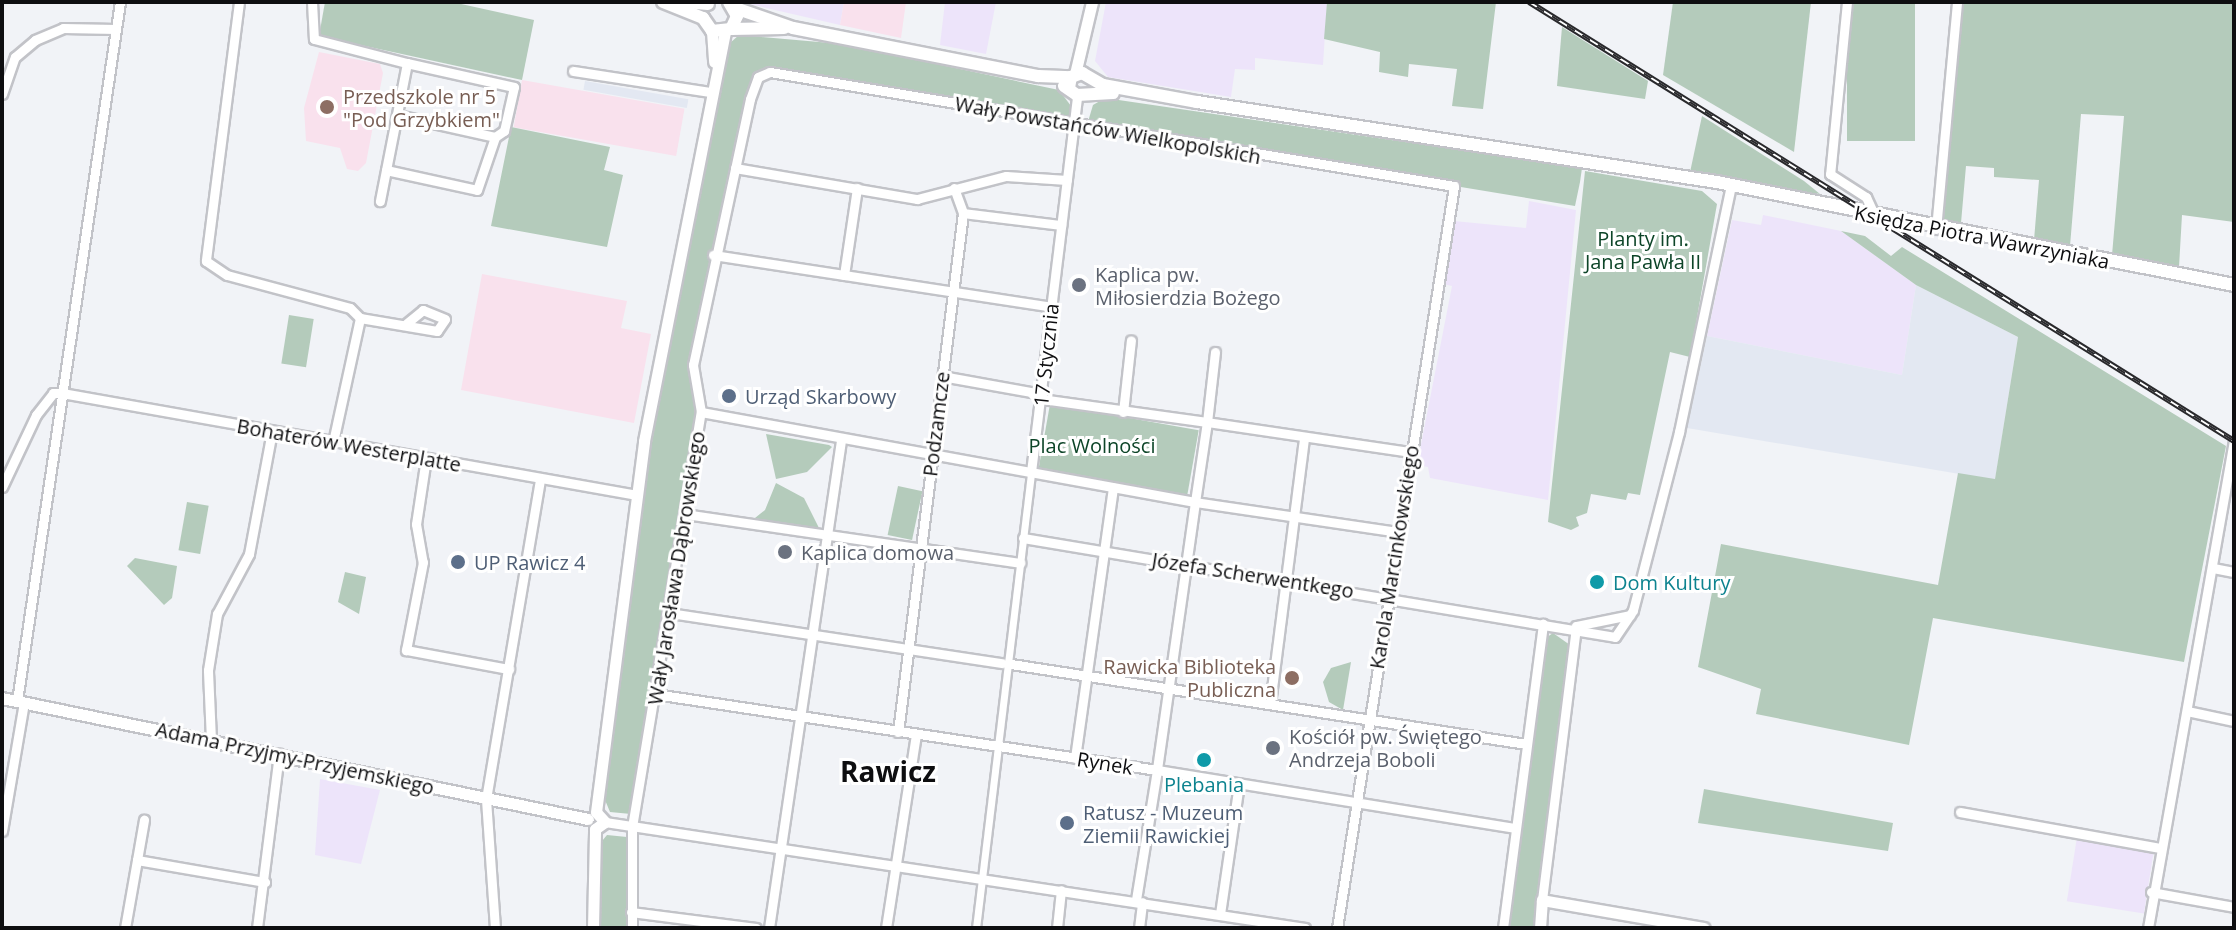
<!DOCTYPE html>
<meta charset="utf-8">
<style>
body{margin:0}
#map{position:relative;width:2236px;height:930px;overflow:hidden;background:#f1f3f7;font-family:"Open Sans",sans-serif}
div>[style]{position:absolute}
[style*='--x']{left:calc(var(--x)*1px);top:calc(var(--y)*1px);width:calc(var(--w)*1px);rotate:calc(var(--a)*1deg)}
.commercial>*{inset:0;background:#ede4fa;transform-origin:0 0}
.built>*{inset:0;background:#e3e8f2;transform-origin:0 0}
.education>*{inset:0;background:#f9e1ed;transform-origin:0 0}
.green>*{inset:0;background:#b4cbbb;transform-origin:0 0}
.roads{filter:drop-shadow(2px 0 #c2c3c8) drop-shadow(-2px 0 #c2c3c8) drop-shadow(0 2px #c2c3c8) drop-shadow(0 -2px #c2c3c8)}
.pedestrian>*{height:7px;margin:-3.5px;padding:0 3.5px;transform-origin:3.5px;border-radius:3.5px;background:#fff}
.minor>*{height:9px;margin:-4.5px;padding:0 4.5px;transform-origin:4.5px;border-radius:4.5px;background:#fff}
.tertiary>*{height:11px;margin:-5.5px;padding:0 5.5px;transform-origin:5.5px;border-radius:5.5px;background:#fff}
.secondary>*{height:12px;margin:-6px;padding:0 6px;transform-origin:6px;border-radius:6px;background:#fff}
.rail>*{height:6px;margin-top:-3px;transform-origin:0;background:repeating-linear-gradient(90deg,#fff 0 9px,#29292c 0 18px);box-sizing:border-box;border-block:2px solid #29292c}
.dots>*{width:22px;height:22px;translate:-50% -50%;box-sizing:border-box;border:4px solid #fff;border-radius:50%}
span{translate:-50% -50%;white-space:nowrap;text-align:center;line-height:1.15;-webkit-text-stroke:6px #fff;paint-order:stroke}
.education-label{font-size:20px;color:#785e54}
.left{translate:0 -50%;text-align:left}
.right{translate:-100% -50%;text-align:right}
.street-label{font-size:20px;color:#0e0e10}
.park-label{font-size:20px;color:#0d4528}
.worship-label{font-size:20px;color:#5b616d}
.service-label{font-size:20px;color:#4e5e75}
.culture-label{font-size:20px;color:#0d838f}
.district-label{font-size:28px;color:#0e0e10;font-weight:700}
.frame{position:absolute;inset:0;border:4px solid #0e0e10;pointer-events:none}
</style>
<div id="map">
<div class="commercial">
<i style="clip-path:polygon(741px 2px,844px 2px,840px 25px)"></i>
<i style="clip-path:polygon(945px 2px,996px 2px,986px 54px,940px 45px)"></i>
<i style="clip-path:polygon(1106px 2px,1327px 2px,1323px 65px,1255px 58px,1255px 70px,1235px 69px,1231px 97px,1108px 77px,1095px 61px)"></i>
<i style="clip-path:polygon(1529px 201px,1576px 210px,1548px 500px,1430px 478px,1428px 467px,1417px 465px,1452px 286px,1443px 284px,1454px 221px,1526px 228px)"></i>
<i style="clip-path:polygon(1763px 215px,1841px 231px,1916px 285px,1902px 375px,1707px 336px,1732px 220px,1761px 225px)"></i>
<i style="clip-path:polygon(320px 779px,380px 790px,361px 864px,315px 855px)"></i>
<i style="left:2077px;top:837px;width:78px;height:65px;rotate:9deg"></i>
</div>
<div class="built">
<i style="left:585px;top:81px;width:105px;height:9px;rotate:10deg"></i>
<i style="clip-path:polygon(1916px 285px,2018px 337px,1995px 480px,1687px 428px,1707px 336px,1902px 375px)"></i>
</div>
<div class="education">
<i style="clip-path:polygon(844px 2px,906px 2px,901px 38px,840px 25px)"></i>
<i style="clip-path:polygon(319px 52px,380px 64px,383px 73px,366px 163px,358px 171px,347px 169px,340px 148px,306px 141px,304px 108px)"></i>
<i style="left:522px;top:80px;width:165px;height:48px;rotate:10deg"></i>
<i style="clip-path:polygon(482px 274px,627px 301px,621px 328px,651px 334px,634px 423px,461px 390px)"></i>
</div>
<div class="green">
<i style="clip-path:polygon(325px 2px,452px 2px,534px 20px,522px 80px,319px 36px)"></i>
<i style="clip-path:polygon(1327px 2px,1496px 2px,1483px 109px,1452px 106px,1457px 69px,1409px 64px,1408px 77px,1379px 72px,1380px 52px,1324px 39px)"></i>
<i style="clip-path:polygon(1673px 2px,1811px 2px,1794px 152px,1663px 75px)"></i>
<i style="left:1847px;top:2px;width:68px;height:139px"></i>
<i style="clip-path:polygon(1958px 2px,2234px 2px,2234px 222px,2182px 215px,2179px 267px,2112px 255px,2124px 116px,2081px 114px,2070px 246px,2034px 240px,2039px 180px,1994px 177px,1994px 168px,1966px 166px,1961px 223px,1937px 220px)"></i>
<i style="clip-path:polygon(1562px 27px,1648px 81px,1645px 99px,1557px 86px)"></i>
<i style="clip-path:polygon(739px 35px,842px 44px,1059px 90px,1071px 106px,1069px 123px,779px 69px,752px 77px,690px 363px,696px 409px,631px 814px,610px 812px,600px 788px,671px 316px,730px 43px)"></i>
<i style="clip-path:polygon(1105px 98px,1582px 168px,1580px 182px,1575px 206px,1087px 125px,1093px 105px)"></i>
<i style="clip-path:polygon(1702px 116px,1804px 181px,1820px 194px,1689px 177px)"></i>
<i style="clip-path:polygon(511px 127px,610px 147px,604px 170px,623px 175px,607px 247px,491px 226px)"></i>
<i style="clip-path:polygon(1585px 171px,1702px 191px,1717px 204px,1690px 357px,1670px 352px,1640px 495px,1628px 493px,1626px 500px,1591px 494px,1587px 513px,1576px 517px,1579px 526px,1571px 530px,1548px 522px)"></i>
<i style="clip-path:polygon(1841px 231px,1865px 236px,1891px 256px,1902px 247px,2226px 446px,2184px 662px,1933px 618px,1909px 745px,1756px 714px,1761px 689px,1698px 667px,1721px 544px,1938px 585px,1958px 473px,1995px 479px,2018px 337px,1916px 285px)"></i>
<i style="left:289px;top:315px;width:25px;height:49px;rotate:9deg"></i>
<i style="left:1050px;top:404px;width:151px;height:69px;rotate:10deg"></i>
<i style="clip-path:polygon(766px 434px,829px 445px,832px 447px,807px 472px,776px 479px)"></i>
<i style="clip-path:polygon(776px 483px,804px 498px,821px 532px,750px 522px,765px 510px)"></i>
<i style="left:898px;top:486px;width:25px;height:50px;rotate:12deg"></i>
<i style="left:187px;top:502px;width:22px;height:49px;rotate:10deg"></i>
<i style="clip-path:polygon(135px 558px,177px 566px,172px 598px,164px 605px,127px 566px)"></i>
<i style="clip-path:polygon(345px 572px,366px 577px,359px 614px,338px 602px)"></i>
<i style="clip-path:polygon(1553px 633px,1570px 645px,1535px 928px,1508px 928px,1543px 640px)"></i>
<i style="clip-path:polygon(1351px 662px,1343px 710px,1329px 702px,1323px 682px,1331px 668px)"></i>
<i style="clip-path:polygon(1704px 789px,1893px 823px,1888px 851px,1698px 823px)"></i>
<i style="clip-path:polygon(607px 835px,627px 837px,629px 928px,599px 928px,597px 847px)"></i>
</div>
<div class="roads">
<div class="pedestrian">
<i style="--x:976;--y:928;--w:459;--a:-83.1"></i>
</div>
<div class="minor">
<i style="--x:239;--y:2;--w:261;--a:97.3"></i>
<i style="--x:206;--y:261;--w:25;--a:34"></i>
<i style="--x:227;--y:275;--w:127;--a:15"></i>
<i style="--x:350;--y:308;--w:14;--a:45"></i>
<i style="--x:312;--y:2;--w:37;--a:87"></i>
<i style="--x:314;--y:39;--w:96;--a:14.5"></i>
<i style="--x:407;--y:63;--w:141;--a:101.1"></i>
<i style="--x:1847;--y:2;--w:173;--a:95.6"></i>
<i style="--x:1830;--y:174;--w:43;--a:32.6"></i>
<i style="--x:1866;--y:197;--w:21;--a:65"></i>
<i style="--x:573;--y:71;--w:139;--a:8.7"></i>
<i style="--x:2;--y:94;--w:39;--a:-71"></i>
<i style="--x:15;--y:57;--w:26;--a:-40"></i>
<i style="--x:35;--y:40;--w:30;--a:-23"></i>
<i style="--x:63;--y:28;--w:53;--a:1.1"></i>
<i style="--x:397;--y:115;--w:100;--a:12.7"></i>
<i style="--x:495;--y:137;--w:11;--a:-34"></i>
<i style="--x:504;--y:131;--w:45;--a:-77.2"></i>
<i style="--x:514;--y:87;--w:110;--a:-167.4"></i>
<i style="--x:735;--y:168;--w:185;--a:9.7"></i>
<i style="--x:917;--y:199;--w:92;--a:-14.5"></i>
<i style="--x:1006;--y:176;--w:61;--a:3.8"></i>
<i style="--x:386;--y:170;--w:93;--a:12.4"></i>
<i style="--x:477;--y:190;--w:56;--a:-71.2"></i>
<i style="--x:954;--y:188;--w:27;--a:70"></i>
<i style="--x:1936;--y:229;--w:228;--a:-84.7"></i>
<i style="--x:713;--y:255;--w:342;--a:8.7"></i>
<i style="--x:844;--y:275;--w:88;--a:-81.5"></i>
<i style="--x:360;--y:318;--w:78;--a:9.6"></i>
<i style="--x:437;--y:331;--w:14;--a:-56"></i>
<i style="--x:445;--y:319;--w:24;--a:-158"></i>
<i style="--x:423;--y:310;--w:21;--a:141"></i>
<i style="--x:1215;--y:352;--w:70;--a:96.5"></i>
<i style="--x:1207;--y:422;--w:205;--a:8.4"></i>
<i style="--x:942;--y:376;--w:102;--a:10.2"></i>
<i style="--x:701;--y:412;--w:502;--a:10.33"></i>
<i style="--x:1195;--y:502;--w:81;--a:-81.5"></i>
<i style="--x:1207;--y:422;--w:168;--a:-172.1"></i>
<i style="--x:1123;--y:412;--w:72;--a:-83.7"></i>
<i style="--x:333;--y:442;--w:127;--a:-77.7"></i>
<i style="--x:426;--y:458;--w:67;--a:98.6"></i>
<i style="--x:416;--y:524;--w:39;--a:80"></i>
<i style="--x:423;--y:562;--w:90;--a:100.9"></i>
<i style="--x:406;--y:650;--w:105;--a:10.5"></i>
<i style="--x:1031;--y:472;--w:380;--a:-83"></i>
<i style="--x:2;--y:487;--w:80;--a:-64.7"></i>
<i style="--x:36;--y:415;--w:28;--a:-52"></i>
<i style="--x:53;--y:393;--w:9;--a:0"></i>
<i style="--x:62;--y:393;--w:584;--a:10.06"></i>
<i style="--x:685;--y:514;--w:339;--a:8.3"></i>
<i style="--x:1398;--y:532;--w:205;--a:-171.6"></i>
<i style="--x:1195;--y:502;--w:271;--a:98.1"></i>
<i style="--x:1157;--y:770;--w:362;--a:9.2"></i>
<i style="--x:1023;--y:538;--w:600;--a:9.49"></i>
<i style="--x:1615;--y:637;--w:32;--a:-56"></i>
<i style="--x:1633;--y:610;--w:184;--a:-75.5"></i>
<i style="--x:1679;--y:432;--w:252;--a:-78.1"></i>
<i style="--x:2213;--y:568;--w:21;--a:11"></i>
<i style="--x:670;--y:613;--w:336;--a:8.6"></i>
<i style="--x:1011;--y:664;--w:521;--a:8.83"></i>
<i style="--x:655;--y:694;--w:508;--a:8.61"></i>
<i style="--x:1157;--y:770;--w:132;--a:99.2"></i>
<i style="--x:17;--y:701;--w:707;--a:-81.62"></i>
<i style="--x:1270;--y:704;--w:269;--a:-82.7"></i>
<i style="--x:2187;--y:711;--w:48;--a:12"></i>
<i style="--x:898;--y:732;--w:523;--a:-82.86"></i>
<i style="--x:963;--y:213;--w:99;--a:7"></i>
<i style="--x:211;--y:740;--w:70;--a:-92.5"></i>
<i style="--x:208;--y:670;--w:57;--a:-80.9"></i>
<i style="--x:217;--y:614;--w:68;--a:-61.9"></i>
<i style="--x:249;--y:554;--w:125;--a:-79.4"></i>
<i style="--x:1075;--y:758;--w:273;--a:-82"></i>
<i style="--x:1960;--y:812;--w:203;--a:10.2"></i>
<i style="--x:605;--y:822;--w:708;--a:8.61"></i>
<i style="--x:2;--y:831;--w:131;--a:-80.3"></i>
<i style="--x:137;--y:860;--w:41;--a:-80.1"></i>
<i style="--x:2151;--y:892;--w:84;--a:10.2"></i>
<i style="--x:1542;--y:900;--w:276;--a:-82.9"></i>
<i style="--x:1576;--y:626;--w:55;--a:-11.5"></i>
<i style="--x:631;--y:912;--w:126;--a:7.3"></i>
<i style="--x:1220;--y:914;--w:131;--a:-81.7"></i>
<i style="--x:125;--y:928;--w:69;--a:-80"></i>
<i style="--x:137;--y:860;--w:130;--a:9.8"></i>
<i style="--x:257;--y:928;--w:176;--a:-82.8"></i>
<i style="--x:495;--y:928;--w:129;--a:-94"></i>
<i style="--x:486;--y:799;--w:325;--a:-80.4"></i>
<i style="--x:632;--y:928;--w:101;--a:-90"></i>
<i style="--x:632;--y:827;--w:421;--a:-80.6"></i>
<i style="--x:701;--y:412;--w:48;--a:-99.7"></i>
<i style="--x:693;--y:365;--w:272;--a:-77.9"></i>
<i style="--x:750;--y:99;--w:23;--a:-70"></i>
<i style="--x:758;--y:77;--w:13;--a:-23"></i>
<i style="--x:770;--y:72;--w:693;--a:9.46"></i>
<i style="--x:1454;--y:186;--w:751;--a:98.96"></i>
<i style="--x:769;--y:928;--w:495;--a:-81.6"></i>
<i style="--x:886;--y:928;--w:195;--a:-81.2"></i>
<i style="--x:1057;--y:928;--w:38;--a:-84"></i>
<i style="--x:1139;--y:928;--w:26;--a:-83"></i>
<i style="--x:1503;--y:928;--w:307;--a:-82.5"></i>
<i style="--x:2148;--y:928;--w:494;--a:-80"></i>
</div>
<div class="tertiary">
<i style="--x:712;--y:31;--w:31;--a:86"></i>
<i style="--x:1075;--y:74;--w:74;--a:-76.7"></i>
<i style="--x:2;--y:698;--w:598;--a:11.67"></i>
<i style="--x:596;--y:812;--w:374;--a:-82.6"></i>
<i style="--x:644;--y:441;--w:417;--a:-78.8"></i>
<i style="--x:595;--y:829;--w:12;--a:-35"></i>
<i style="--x:605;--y:822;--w:13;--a:-132"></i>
<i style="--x:593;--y:928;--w:99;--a:-88.8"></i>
<i style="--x:1540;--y:928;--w:28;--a:-86"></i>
<i style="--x:1542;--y:900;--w:164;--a:9.8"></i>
</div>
<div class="secondary">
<i style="--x:663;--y:2;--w:43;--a:21.8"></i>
<i style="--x:686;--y:2;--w:22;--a:5"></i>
<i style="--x:735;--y:8;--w:61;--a:19"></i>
<i style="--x:793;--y:28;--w:250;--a:11.1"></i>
<i style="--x:1038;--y:76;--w:33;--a:2"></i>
<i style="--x:703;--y:18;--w:16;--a:55"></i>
<i style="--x:712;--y:31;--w:19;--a:-6"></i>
<i style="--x:731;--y:29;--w:14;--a:-65"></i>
<i style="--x:737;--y:16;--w:16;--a:-120"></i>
<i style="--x:731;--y:29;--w:53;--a:-1.1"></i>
<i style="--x:1064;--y:86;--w:16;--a:35"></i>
<i style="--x:1077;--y:95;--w:36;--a:-3"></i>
<i style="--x:1069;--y:88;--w:11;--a:-80"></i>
<i style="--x:1071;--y:77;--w:12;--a:-20"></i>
<i style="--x:1082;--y:73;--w:24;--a:30"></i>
<i style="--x:1103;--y:85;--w:96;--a:10.3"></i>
<i style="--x:1197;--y:102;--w:526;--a:8.75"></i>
<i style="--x:1717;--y:182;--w:527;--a:11.27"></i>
</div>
</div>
<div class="rail">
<i style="--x:1529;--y:2;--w:831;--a:31.91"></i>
</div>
<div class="dots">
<i style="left:327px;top:107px;background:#8d6e63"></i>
<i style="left:1079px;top:285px;background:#6b7280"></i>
<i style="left:729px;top:396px;background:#5c6f8a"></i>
<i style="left:785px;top:552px;background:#6b7280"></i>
<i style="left:458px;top:562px;background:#5c6f8a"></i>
<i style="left:1597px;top:582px;background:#0f9aa8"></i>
<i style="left:1292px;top:678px;background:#8d6e63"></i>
<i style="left:1273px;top:748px;background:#6b7280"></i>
<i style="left:1204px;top:760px;background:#0f9aa8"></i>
<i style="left:1067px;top:823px;background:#5c6f8a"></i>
</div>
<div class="education-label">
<span class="left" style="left:343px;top:108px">Przedszkole nr 5<br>"Pod Grzybkiem"</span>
<span class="right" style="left:1276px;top:678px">Rawicka Biblioteka<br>Publiczna</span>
</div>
<div class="street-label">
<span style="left:1108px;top:130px;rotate:10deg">Wały Powstańców Wielkopolskich</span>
<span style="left:1982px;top:237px;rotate:11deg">Księdza Piotra Wawrzyniaka</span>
<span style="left:1046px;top:355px;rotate:-84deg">17 Stycznia</span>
<span style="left:936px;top:424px;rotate:-83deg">Podzamcze</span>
<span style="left:349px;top:445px;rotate:10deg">Bohaterów Westerplatte</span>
<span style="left:1394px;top:557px;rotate:-81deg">Karola Marcinkowskiego</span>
<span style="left:676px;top:568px;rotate:-81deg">Wały Jarosława Dąbrowskiego</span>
<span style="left:1253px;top:575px;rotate:9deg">Józefa Scherwentkego</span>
<span style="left:295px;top:758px;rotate:12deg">Adama Przyjmy-Przyjemskiego</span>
<span style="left:1105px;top:763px;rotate:9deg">Rynek</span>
</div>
<div class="park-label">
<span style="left:1643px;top:250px">Planty im.<br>Jana Pawła II</span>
<span style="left:1092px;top:445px">Plac Wolności</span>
</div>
<div class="worship-label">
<span class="left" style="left:1095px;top:286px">Kaplica pw.<br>Miłosierdzia Bożego</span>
<span class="left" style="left:801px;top:552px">Kaplica domowa</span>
<span class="left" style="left:1289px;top:748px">Kościół pw. Świętego<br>Andrzeja Boboli</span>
</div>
<div class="service-label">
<span class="left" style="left:745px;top:396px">Urząd Skarbowy</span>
<span class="left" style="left:474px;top:562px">UP Rawicz 4</span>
<span class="left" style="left:1083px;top:824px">Ratusz - Muzeum<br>Ziemii Rawickiej</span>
</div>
<div class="culture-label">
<span class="left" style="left:1613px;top:582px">Dom Kultury</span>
<span style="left:1204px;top:784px">Plebania</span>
</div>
<div class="district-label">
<span style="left:888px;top:771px">Rawicz</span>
</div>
<div class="frame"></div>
</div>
